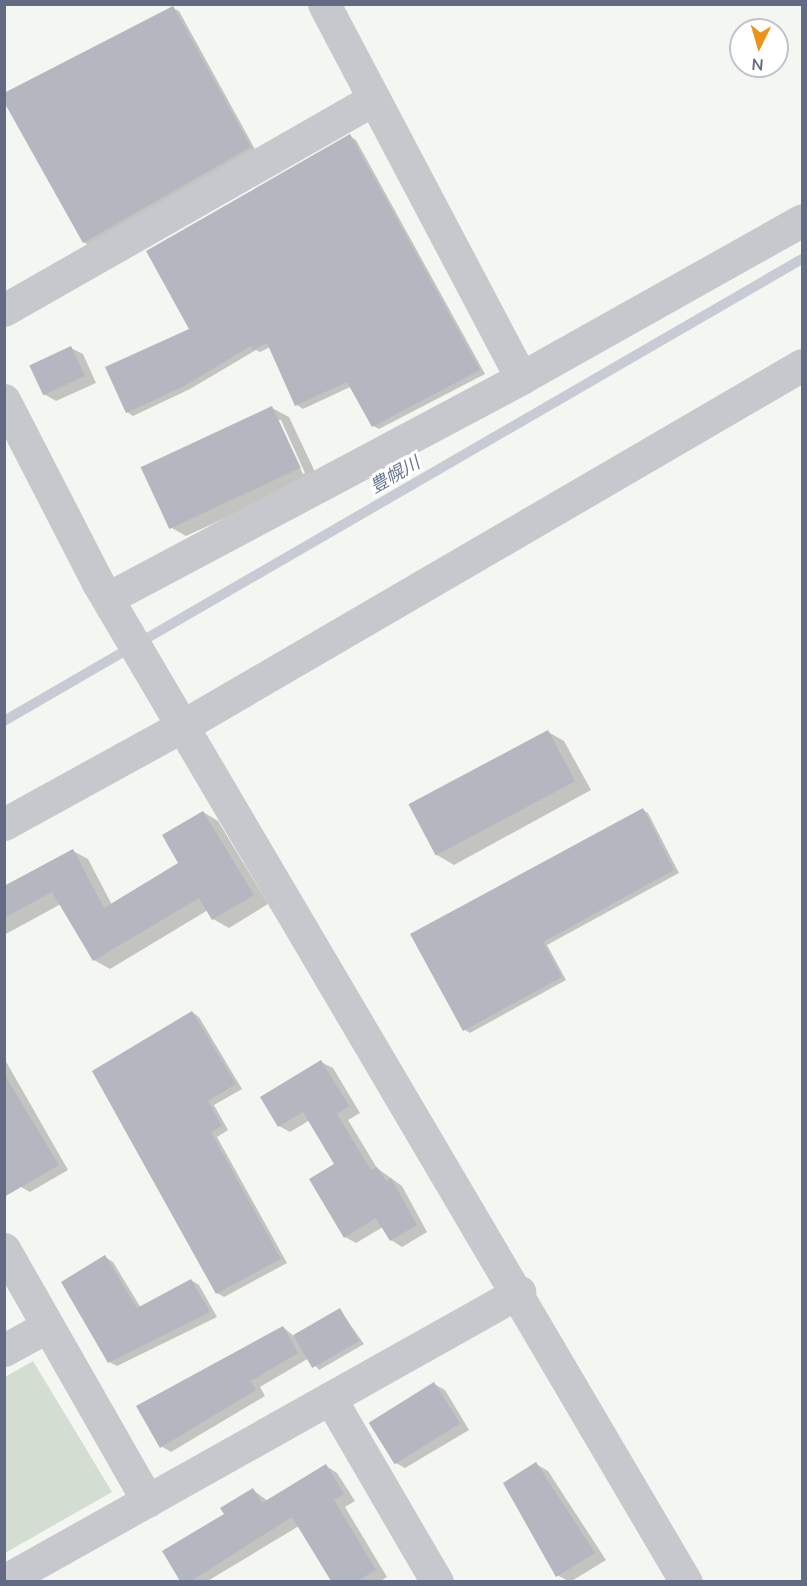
<!DOCTYPE html>
<meta charset="utf-8">
<style>
body{margin:0}
#map{position:relative;width:807px;height:1586px;overflow:hidden;background:#f4f6f1;font-family:"Nunito Sans","Noto Sans JP",sans-serif}
div>[style]{position:absolute}
[style*='--x']{left:calc(var(--x)*1px);top:calc(var(--y)*1px);width:calc(var(--w)*1px);rotate:calc(var(--a)*1deg)}
.green>*{inset:0;background:#d3ddd2}
.shadow>*{inset:0;background:#0003}
.stream>*{height:10px;margin:-5px;padding:0 5px;transform-origin:5px;border-radius:5px;background:#c7ccd4}
.building>*{inset:0;background:#b4b7bf;transform-origin:0 0}
.street>*{height:33px;margin:-16.5px;padding:0 16.5px;transform-origin:16.5px;border-radius:16.5px;background:#c7c8cd}
span{translate:-50% -50%;white-space:nowrap;text-align:center;line-height:1.15;-webkit-text-stroke:6px #fff;paint-order:stroke}
.water-label{font-size:18px;color:#677790;font-style:italic}
.frame{position:absolute;inset:0;border:6px solid #626a84;pointer-events:none}
.north{position:absolute;left:729px;top:18px;width:60px;height:60px;box-sizing:border-box;background:#fff;border:2px solid #c0c3ce;border-radius:50%;rotate:185deg;font-size:16px;font-weight:700;line-height:24px;text-align:center;color:#626a84}
.north::after{content:'';display:block;margin:auto;width:21px;height:27px;background:#ef9318;clip-path:polygon(50% 0,100% 100%,50% 72%,0 100%)}
</style>
<div id="map">
<div class="green">
<i style="clip-path:polygon(33px 1361px,112px 1492px,5px 1553px,5px 1377px)"></i>
</div>
<div class="shadow">
<i style="clip-path:polygon(173px 8px,179px 11px,256px 151px,89px 246px,84px 242px)"></i>
<i style="clip-path:polygon(350px 136px,356px 140px,485px 374px,379px 429px,373px 426px,350px 387px,303px 409px,297px 405px,270px 347px,260px 352px,256px 350px,190px 389px,133px 416px,127px 412px)"></i>
<i style="clip-path:polygon(71px 348px,83px 354px,96px 383px,56px 401px,44px 394px)"></i>
<i style="clip-path:polygon(evenodd,272px 408px,289px 417px,317px 476px,186px 536px,170px 527px,272px 408px,277px 420px,281px 420px,305px 473px,303px 474px,277px 420px)"></i>
<i style="clip-path:polygon(548px 732px,564px 741px,591px 790px,454px 865px,437px 855px,411px 806px)"></i>
<i style="clip-path:polygon(643px 810px,648px 813px,679px 873px,547px 945px,566px 980px,470px 1033px,465px 1030px)"></i>
<i style="clip-path:polygon(203px 812px,218px 821px,268px 904px,229px 928px,213px 919px,208px 910px,110px 969px,94px 960px,61px 904px,4px 935px,4px 888px,73px 851px,88px 859px,112px 905px,181px 864px)"></i>
<i style="clip-path:polygon(192px 1012px,199px 1017px,242px 1089px,214px 1105px,228px 1130px,217px 1137px,287px 1263px,224px 1297px,217px 1293px)"></i>
<i style="clip-path:polygon(4px 1058px,68px 1170px,30px 1192px,21px 1187px,4px 1137px)"></i>
<i style="clip-path:polygon(321px 1062px,333px 1068px,360px 1113px,348px 1120px,377px 1168px,402px 1186px,427px 1232px,402px 1247px,391px 1240px,383px 1227px,356px 1243px,345px 1237px,336px 1164px,310px 1120px,290px 1132px,279px 1126px)"></i>
<i style="clip-path:polygon(105px 1257px,113px 1262px,141px 1308px,191px 1280px,199px 1285px,217px 1317px,117px 1366px,109px 1362px)"></i>
<i style="clip-path:polygon(340px 1310px,364px 1344px,319px 1370px,309px 1358px,260px 1387px,265px 1396px,171px 1452px,161px 1446px,138px 1407px,283px 1327px,295px 1337px)"></i>
<i style="clip-path:polygon(434px 1384px,445px 1390px,469px 1430px,405px 1468px,394px 1462px)"></i>
<i style="clip-path:polygon(536px 1464px,548px 1471px,606px 1560px,570px 1582px,557px 1575px)"></i>
<i style="clip-path:polygon(326px 1466px,337px 1473px,355px 1501px,345px 1507px,387px 1577px,379px 1582px,332px 1582px,299px 1526px,206px 1582px,182px 1582px,164px 1551px,226px 1514px,253px 1490px,268px 1501px)"></i>
</div>
<div class="stream">
<i style="--x:4;--y:721;--w:922;--a:-30.07"></i>
</div>
<div class="building">
<i style="clip-path:polygon(173px 6px,251px 147px,83px 243px,4px 102px,4px 93px)"></i>
<i style="clip-path:polygon(350px 134px,480px 370px,372px 427px,347px 382px,295px 406px,267px 343px,253px 350px,251px 346px,184px 386px,126px 413px,105px 367px,189px 329px,146px 251px)"></i>
<i style="left:71px;top:346px;width:33px;height:46px;rotate:65deg"></i>
<i style="left:272px;top:406px;width:68px;height:145px;rotate:65deg"></i>
<i style="left:548px;top:730px;width:58px;height:158px;rotate:62deg"></i>
<i style="clip-path:polygon(643px 808px,674px 870px,543px 942px,562px 977px,463px 1031px,410px 934px)"></i>
<i style="clip-path:polygon(203px 811px,254px 895px,212px 920px,199px 898px,93px 961px,52px 892px,4px 918px,4px 886px,73px 849px,104px 908px,178px 863px,162px 835px)"></i>
<i style="clip-path:polygon(192px 1011px,236px 1084px,208px 1101px,222px 1126px,211px 1132px,281px 1259px,216px 1294px,92px 1071px)"></i>
<i style="clip-path:polygon(321px 1060px,349px 1106px,337px 1114px,371px 1170px,377px 1167px,386px 1181px,391px 1178px,417px 1225px,390px 1241px,376px 1218px,344px 1238px,309px 1179px,334px 1164px,303px 1112px,278px 1127px,260px 1097px)"></i>
<i style="clip-path:polygon(4px 1074px,59px 1165px,4px 1197px)"></i>
<i style="clip-path:polygon(105px 1255px,137px 1308px,191px 1279px,210px 1312px,108px 1363px,61px 1282px)"></i>
<i style="left:340px;top:1308px;width:38px;height:54px;rotate:60deg"></i>
<i style="clip-path:polygon(283px 1326px,298px 1353px,251px 1381px,256px 1390px,160px 1448px,136px 1406px)"></i>
<i style="left:434px;top:1382px;width:49px;height:77px;rotate:58deg"></i>
<i style="clip-path:polygon(536px 1462px,595px 1553px,556px 1577px,503px 1483px)"></i>
<i style="clip-path:polygon(326px 1464px,344px 1494px,334px 1500px,376px 1570px,357px 1581px,331px 1581px,292px 1517px,191px 1581px,180px 1581px,162px 1551px,224px 1514px,220px 1508px,253px 1488px,262px 1503px)"></i>
</div>
<div class="street">
<i style="--x:324;--y:4;--w:423;--a:62.2"></i>
<i style="--x:4;--y:310;--w:426;--a:-29.7"></i>
<i style="--x:4;--y:400;--w:206;--a:62.8"></i>
<i style="--x:98;--y:583;--w:1159;--a:59.52"></i>
<i style="--x:108;--y:598;--w:468;--a:-28"></i>
<i style="--x:521;--y:378;--w:322;--a:-29.3"></i>
<i style="--x:4;--y:824;--w:205;--a:-28.8"></i>
<i style="--x:184;--y:725;--w:715;--a:-30.22"></i>
<i style="--x:4;--y:1249;--w:290;--a:60.3"></i>
<i style="--x:4;--y:1350;--w:50;--a:-28.6"></i>
<i style="--x:330;--y:1398;--w:213;--a:59.8"></i>
<i style="--x:4;--y:1581;--w:591;--a:-29.3"></i>
</div>
<div class="water-label">
<span style="left:395px;top:475px;rotate:-30deg">豊幌川</span>
</div>
<div class="frame"></div>
<div class="north">N</div>
</div>
